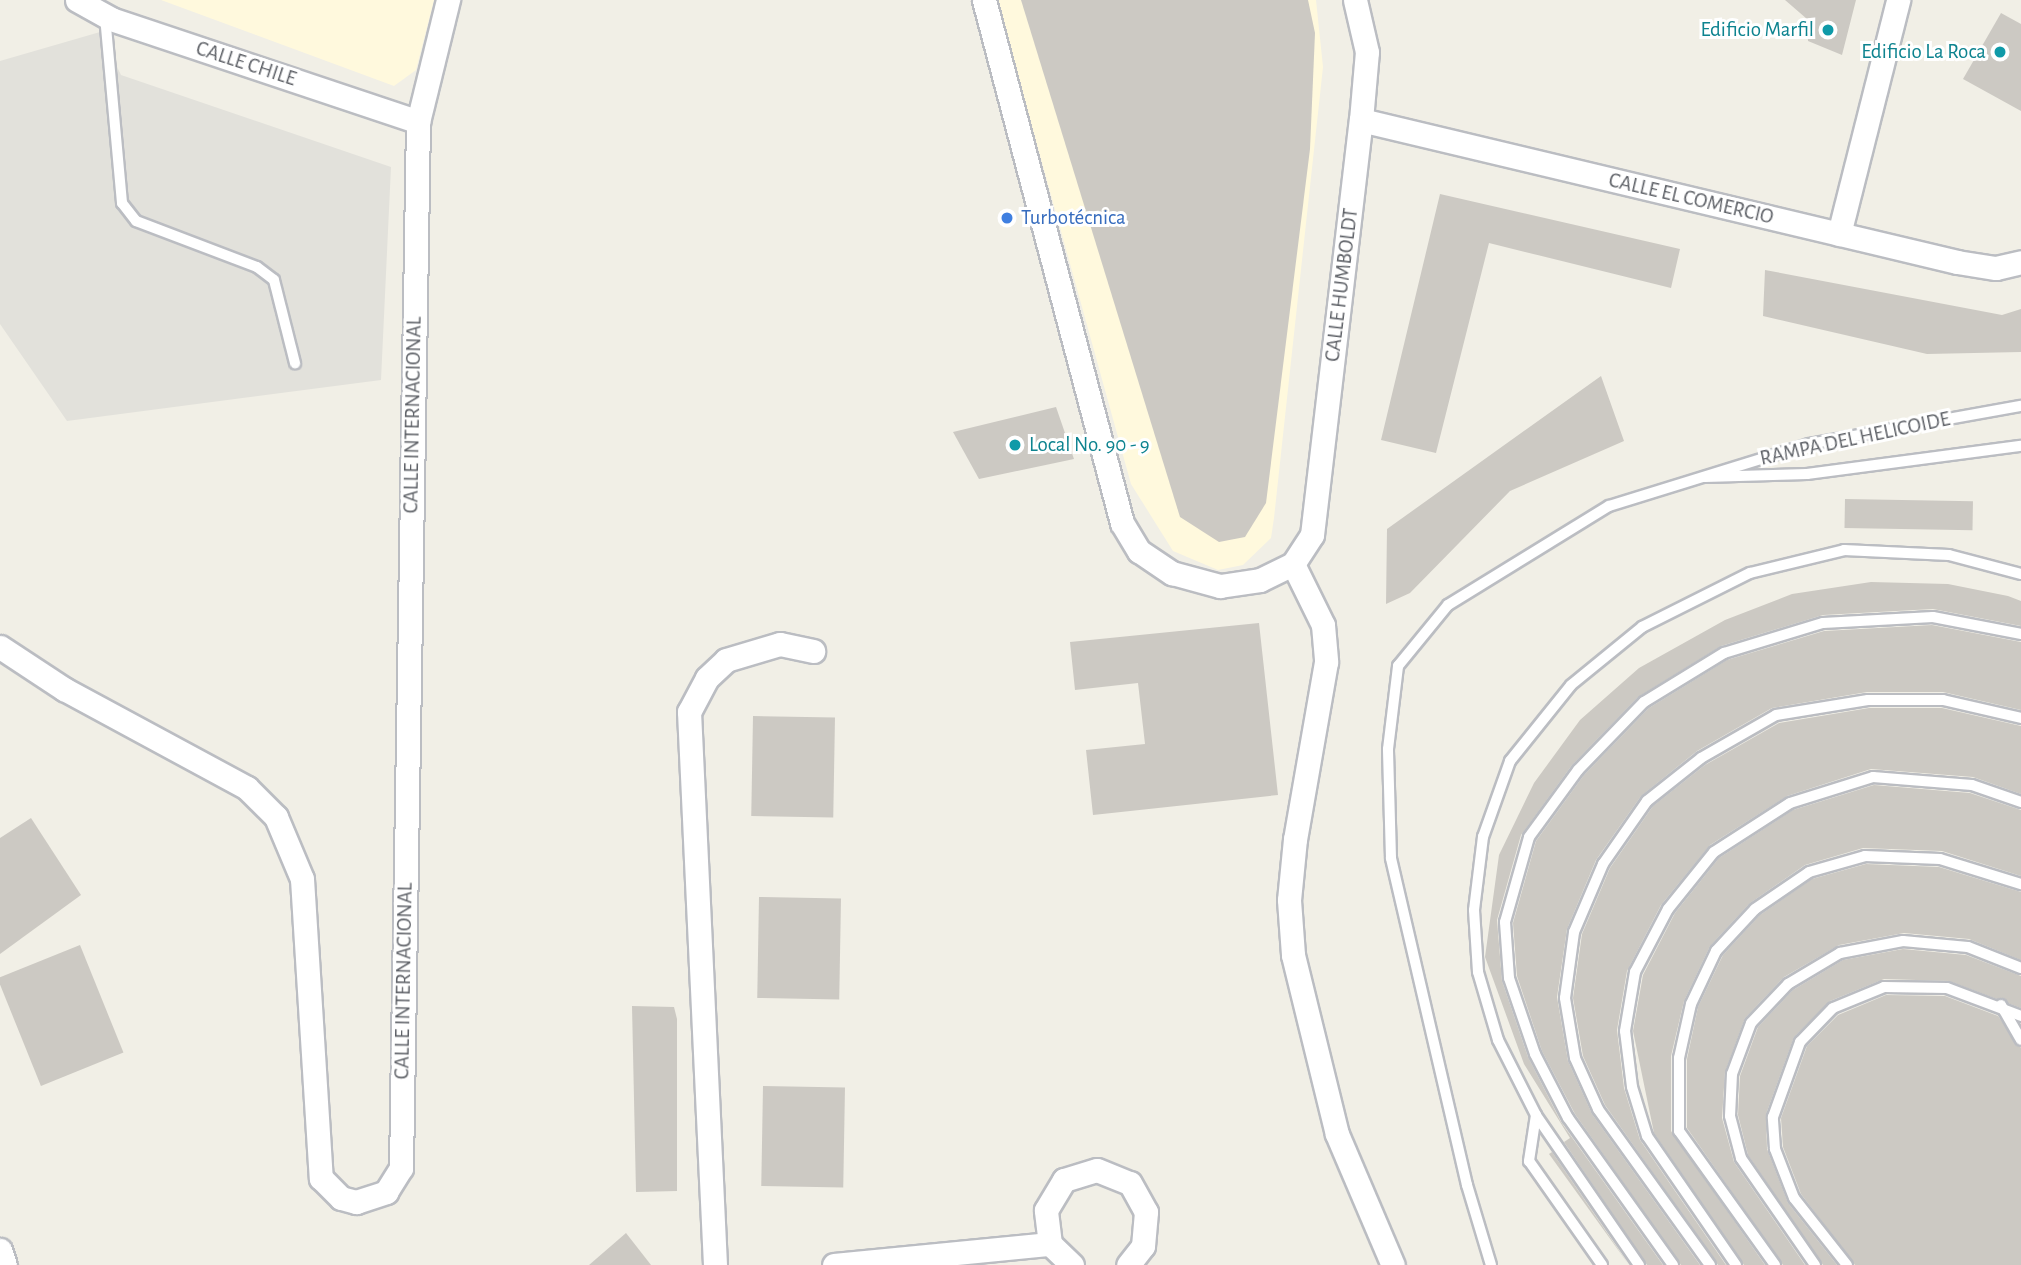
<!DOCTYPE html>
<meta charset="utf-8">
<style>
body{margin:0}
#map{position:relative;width:2021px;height:1265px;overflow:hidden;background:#f1efe6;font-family:"Alegreya Sans",sans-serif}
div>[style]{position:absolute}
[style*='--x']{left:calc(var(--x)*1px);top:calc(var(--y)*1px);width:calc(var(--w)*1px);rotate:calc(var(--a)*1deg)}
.commercial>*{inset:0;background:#fff9dd}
.industrial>*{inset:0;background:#e2e1db}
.building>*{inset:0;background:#ccc9c3;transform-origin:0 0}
.roads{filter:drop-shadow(2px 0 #bbbdc2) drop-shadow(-2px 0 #bbbdc2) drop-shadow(0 2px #bbbdc2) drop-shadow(0 -2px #bbbdc2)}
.service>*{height:10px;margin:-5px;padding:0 5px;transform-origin:5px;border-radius:5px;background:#fff}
.minor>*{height:23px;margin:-11.5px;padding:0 11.5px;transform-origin:11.5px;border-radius:11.5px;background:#fff}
.dots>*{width:19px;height:19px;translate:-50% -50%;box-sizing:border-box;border:4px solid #fff;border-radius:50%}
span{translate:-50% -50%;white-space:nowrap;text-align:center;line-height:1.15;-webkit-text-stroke:6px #fff;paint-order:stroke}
.culture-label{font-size:21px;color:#0d838f}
.right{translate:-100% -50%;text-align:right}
.left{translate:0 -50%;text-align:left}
.street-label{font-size:21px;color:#5e6167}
.shop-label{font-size:21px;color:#366cbe}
</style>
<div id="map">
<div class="commercial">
<i style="clip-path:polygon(161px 0,434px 0,416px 70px,394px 86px)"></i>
<i style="clip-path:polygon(997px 0,1316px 0,1323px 67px,1274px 518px,1271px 538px,1243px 565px,1218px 570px,1173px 551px,1131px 484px)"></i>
</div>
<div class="industrial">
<i style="clip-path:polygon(100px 32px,121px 75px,391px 167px,381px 380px,67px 421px,0 324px,0 61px)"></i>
</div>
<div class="building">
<i style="clip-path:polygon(1021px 0,1308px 0,1315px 33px,1310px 149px,1266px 503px,1245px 537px,1219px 542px,1180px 517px)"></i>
<i style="clip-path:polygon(1785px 0,1856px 0,1842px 55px,1808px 41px,1807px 19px)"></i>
<i style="clip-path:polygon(2001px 13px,2021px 24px,2021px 111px,1963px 79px)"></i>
<i style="clip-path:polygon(1440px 194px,1680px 249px,1671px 288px,1489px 243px,1436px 453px,1381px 440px)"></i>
<i style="clip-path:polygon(1765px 270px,2002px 315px,2021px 309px,2021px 352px,1927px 354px,1763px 316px)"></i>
<i style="clip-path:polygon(1601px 376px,1624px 441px,1510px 491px,1410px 593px,1386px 604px,1387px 529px)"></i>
<i style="clip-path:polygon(1056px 407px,1074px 459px,979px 479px,953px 432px)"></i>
<i style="left:1845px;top:499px;width:128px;height:29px;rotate:1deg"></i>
<i style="clip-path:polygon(1871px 582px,1948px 584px,2008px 596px,2021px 601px,2021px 626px,1933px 609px,1823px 615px,1721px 646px,1638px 697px,1572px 765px,1521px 835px,1497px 920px,1502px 981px,1528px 1057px,1561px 1122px,1663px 1265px,1647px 1265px,1564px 1142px,1570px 1138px,1524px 1064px,1485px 957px,1499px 855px,1534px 783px,1580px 720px,1639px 668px,1725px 620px,1792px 594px)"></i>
<i style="clip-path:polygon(1259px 623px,1278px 795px,1093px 815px,1086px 750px,1145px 744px,1138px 683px,1075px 690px,1070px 642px)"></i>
<i style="clip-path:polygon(1932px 625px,2021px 642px,2021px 710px,1943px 692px,1867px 692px,1772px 708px,1697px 751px,1641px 796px,1596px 860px,1567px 929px,1557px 997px,1568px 1061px,1592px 1114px,1700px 1265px,1681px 1265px,1575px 1114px,1542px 1051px,1517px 976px,1513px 923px,1536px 841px,1584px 775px,1649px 708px,1727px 660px,1824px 631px)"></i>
<i style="clip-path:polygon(1869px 708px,1942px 708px,2021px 726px,2021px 794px,1973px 777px,1871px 769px,1787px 796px,1710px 845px,1661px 905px,1627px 971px,1617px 1030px,1624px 1088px,1640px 1140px,1726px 1265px,1718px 1265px,1605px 1105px,1583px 1056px,1573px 998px,1582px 934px,1610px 868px,1653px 806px,1705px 765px,1779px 723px)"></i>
<i style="left:753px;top:716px;width:82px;height:100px;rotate:1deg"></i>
<i style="clip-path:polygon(1874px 785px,1970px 793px,2021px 810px,2021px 876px,1942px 851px,1863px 848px,1805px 865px,1750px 903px,1710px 946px,1684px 1001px,1671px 1056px,1671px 1131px,1765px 1265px,1744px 1265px,1654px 1133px,1633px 1031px,1643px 975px,1675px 913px,1719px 858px,1793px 810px)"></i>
<i style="clip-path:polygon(31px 818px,81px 895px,0 954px,0 838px)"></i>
<i style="clip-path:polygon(1866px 864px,1939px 867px,2021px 892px,2021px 960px,1969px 939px,1904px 933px,1839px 945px,1784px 977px,1745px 1018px,1725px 1072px,1722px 1118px,1734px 1162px,1805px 1265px,1783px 1265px,1687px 1128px,1687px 1059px,1698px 1007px,1723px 955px,1760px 915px,1812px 879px)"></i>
<i style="left:759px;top:897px;width:82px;height:101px;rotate:1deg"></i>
<i style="left:80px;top:945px;width:116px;height:89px;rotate:68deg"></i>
<i style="clip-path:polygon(1903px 949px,1966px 955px,2021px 976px,2021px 1008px,1949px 981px,1884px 979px,1830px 1001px,1794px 1037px,1766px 1114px,1767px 1149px,1788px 1203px,1837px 1265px,1823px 1265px,1748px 1155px,1738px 1115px,1740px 1076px,1758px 1027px,1793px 990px,1843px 960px)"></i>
<i style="clip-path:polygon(1886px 995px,1945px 996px,1998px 1016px,2021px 1048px,2021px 1265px,1855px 1265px,1801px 1194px,1783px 1147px,1781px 1118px,1807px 1046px,1838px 1015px)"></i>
<i style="clip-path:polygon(632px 1006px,674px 1007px,677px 1019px,677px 1191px,636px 1192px)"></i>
<i style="left:763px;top:1086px;width:82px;height:100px;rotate:1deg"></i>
<i style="clip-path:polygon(1552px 1152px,1629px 1265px,1549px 1154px)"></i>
<i style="clip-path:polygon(626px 1233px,651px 1265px,589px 1265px)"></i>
</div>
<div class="roads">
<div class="service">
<i style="--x:105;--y:16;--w:188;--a:84.8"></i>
<i style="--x:122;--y:203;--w:23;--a:52"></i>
<i style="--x:136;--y:221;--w:129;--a:20.8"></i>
<i style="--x:257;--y:267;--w:21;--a:37"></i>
<i style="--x:274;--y:280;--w:86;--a:75.8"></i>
<i style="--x:1705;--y:477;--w:102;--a:-1.7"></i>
<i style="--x:1807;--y:474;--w:216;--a:-7.5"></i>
<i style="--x:2001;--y:1005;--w:40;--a:60.3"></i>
<i style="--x:1536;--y:1115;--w:47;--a:98.7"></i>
<i style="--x:1529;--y:1161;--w:127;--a:54.9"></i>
<i style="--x:1491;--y:1265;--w:84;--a:-106.7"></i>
<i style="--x:1467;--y:1185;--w:336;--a:-103.1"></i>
<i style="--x:1391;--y:858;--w:109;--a:-91.6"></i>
<i style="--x:1388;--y:749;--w:84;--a:-83.1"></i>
<i style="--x:1398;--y:666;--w:79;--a:-50.7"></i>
<i style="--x:1448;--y:605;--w:189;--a:-31.6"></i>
<i style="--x:1609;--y:506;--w:209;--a:-17.2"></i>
<i style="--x:1809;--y:444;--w:215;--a:-10.2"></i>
<i style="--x:1639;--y:1265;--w:182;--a:-124.5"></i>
<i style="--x:1536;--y:1115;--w:84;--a:-116.9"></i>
<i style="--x:1498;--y:1040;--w:71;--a:-106.4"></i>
<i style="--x:1478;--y:972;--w:62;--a:-93.7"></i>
<i style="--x:1474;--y:910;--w:74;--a:-83"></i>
<i style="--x:1483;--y:837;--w:81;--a:-70.4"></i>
<i style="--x:1510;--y:761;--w:97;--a:-51.2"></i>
<i style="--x:1571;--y:685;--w:92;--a:-39.2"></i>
<i style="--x:1642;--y:627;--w:121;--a:-26.6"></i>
<i style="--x:1750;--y:573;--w:97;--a:-13.7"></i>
<i style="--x:1844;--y:550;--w:105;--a:2.7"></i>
<i style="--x:1949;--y:555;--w:74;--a:14.8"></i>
<i style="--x:1673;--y:1265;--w:181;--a:-125.5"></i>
<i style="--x:1568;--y:1118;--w:72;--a:-117.3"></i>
<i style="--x:1535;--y:1054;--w:80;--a:-108.9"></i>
<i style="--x:1509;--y:978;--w:56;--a:-94.1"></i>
<i style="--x:1505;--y:922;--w:88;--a:-74.2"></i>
<i style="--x:1529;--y:837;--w:83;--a:-53.8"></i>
<i style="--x:1578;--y:770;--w:95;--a:-45.9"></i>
<i style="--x:1644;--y:702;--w:94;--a:-31.5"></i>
<i style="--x:1724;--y:653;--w:103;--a:-16.9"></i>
<i style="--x:1823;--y:623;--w:110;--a:-3.1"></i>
<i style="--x:1933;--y:617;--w:90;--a:10.9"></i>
<i style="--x:1710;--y:1265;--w:192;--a:-125.7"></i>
<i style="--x:1598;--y:1109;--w:56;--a:-114.3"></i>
<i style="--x:1575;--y:1058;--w:61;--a:-99.5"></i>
<i style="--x:1565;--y:998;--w:67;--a:-82.2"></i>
<i style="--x:1574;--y:932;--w:74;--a:-66.9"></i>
<i style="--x:1603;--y:864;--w:77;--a:-55.1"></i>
<i style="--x:1647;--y:801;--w:69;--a:-38.5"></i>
<i style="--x:1701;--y:758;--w:86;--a:-29.8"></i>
<i style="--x:1776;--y:715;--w:93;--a:-9.3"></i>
<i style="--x:1868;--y:700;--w:75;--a:0"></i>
<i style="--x:1943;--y:700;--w:80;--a:13"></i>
<i style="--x:1736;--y:1265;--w:157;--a:-124.6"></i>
<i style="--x:1647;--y:1136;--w:51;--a:-107"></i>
<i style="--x:1632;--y:1087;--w:56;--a:-97.1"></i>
<i style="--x:1625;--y:1031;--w:60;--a:-80.4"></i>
<i style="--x:1635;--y:972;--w:71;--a:-62.4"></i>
<i style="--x:1668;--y:909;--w:73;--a:-51.1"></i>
<i style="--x:1714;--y:852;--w:90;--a:-32.8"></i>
<i style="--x:1790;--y:803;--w:87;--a:-17.4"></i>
<i style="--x:1873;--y:777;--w:99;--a:4.6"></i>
<i style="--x:1972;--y:785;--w:52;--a:19.1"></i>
<i style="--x:1775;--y:1265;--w:165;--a:-125.6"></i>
<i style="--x:1679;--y:1131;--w:73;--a:-90"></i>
<i style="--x:1679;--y:1058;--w:55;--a:-77.5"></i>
<i style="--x:1691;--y:1004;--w:59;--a:-64.7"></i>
<i style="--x:1716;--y:951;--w:57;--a:-47.1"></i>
<i style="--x:1755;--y:909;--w:65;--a:-34.4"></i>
<i style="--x:1809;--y:872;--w:58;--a:-15.9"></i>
<i style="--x:1865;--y:856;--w:75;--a:2.3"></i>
<i style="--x:1940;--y:859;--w:85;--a:17.2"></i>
<i style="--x:1815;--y:1265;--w:130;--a:-124.7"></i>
<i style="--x:1741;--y:1158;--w:43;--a:-104.7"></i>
<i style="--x:1730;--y:1116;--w:42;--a:-87.3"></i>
<i style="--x:1732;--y:1074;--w:54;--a:-69.6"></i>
<i style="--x:1751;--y:1023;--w:54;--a:-46.5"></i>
<i style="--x:1788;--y:984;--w:61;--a:-30.8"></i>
<i style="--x:1840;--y:953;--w:64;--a:-10.8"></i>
<i style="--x:1903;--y:941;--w:65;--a:5.3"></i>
<i style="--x:1968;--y:947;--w:57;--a:21.6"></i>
<i style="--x:1847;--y:1265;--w:85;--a:-128.3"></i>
<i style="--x:1794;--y:1198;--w:53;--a:-111.2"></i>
<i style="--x:1775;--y:1149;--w:32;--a:-94"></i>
<i style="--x:1773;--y:1117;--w:80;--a:-70.2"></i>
<i style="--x:1800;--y:1042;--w:47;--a:-45.9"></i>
<i style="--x:1833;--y:1008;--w:55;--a:-22.4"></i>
<i style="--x:1884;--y:987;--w:63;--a:0.9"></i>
<i style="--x:1947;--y:988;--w:79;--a:20.7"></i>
</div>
<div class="minor">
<i style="--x:77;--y:0;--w:39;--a:29"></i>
<i style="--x:111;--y:19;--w:324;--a:18.5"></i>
<i style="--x:984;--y:0;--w:541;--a:75.22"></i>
<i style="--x:1122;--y:523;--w:33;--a:59"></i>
<i style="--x:1139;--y:551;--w:40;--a:34"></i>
<i style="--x:1172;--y:573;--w:50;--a:15.2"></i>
<i style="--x:1220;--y:586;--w:40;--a:-8.5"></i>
<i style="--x:1260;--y:580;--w:37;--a:-26"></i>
<i style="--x:1361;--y:120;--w:613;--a:13.4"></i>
<i style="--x:1957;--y:262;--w:39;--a:9"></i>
<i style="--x:1996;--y:268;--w:26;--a:-13"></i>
<i style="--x:1839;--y:234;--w:241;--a:-75.8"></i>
<i style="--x:1293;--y:564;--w:68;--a:63.8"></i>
<i style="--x:1323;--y:625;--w:37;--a:85"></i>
<i style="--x:1326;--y:662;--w:180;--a:99.9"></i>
<i style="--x:1295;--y:839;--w:61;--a:95.6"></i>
<i style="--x:1289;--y:900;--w:55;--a:85.8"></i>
<i style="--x:1293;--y:955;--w:184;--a:76.2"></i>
<i style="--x:1337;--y:1134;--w:142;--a:66.9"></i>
<i style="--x:1293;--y:564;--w:35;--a:-57"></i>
<i style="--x:1312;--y:535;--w:418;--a:-83.3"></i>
<i style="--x:1361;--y:120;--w:68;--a:-85"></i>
<i style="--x:1367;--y:52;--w:53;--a:-103"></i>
<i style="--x:0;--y:647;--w:77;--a:33.3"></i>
<i style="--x:64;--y:689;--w:208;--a:28.4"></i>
<i style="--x:247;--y:788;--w:41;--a:45"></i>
<i style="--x:276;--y:817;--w:67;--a:67.2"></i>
<i style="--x:302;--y:879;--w:300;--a:86.4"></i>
<i style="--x:321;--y:1178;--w:28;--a:45"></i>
<i style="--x:341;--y:1198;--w:16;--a:15"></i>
<i style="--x:356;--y:1202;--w:32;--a:-18"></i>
<i style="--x:386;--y:1192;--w:28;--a:-58"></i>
<i style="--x:401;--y:1168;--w:1046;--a:-89.07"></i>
<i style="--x:418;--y:122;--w:126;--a:-76.2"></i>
<i style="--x:0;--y:1250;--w:16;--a:72"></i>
<i style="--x:715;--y:1265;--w:554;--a:-92.69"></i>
<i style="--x:689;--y:712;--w:38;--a:-62"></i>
<i style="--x:707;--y:678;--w:26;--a:-43"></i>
<i style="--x:726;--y:660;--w:56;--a:-16.5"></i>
<i style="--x:780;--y:644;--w:34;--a:12"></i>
<i style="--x:834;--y:1265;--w:217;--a:-5.6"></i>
<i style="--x:1072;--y:1265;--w:30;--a:-136"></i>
<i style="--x:1050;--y:1244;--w:34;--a:-97"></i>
<i style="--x:1046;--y:1210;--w:35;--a:-59"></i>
<i style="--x:1064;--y:1180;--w:34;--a:-17"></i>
<i style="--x:1097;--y:1170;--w:35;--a:22"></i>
<i style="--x:1130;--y:1183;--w:33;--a:61"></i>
<i style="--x:1146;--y:1212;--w:34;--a:95"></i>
<i style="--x:1143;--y:1246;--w:24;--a:128"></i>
</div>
</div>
<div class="dots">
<i style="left:1828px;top:30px;background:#0f9aa8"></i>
<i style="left:2000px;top:52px;background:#0f9aa8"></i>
<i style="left:1007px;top:218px;background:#3f7fe0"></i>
<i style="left:1015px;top:445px;background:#0f9aa8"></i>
</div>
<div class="culture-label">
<span class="right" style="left:1814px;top:30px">Edificio Marfil</span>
<span class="right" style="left:1986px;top:52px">Edificio La Roca</span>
<span class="left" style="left:1029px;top:445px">Local No. 90 - 9</span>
</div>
<div class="street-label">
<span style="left:246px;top:64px;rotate:18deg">CALLE CHILE</span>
<span style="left:1691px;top:199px;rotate:13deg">CALLE EL COMERCIO</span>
<span style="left:1342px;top:285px;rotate:-83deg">CALLE HUMBOLDT</span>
<span style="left:413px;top:415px;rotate:-89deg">CALLE INTERNACIONAL</span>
<span style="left:1855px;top:439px;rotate:-12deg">RAMPA DEL HELICOIDE</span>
<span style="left:404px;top:981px;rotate:-89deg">CALLE INTERNACIONAL</span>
</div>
<div class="shop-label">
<span class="left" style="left:1021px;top:218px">Turbotécnica</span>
</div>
</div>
